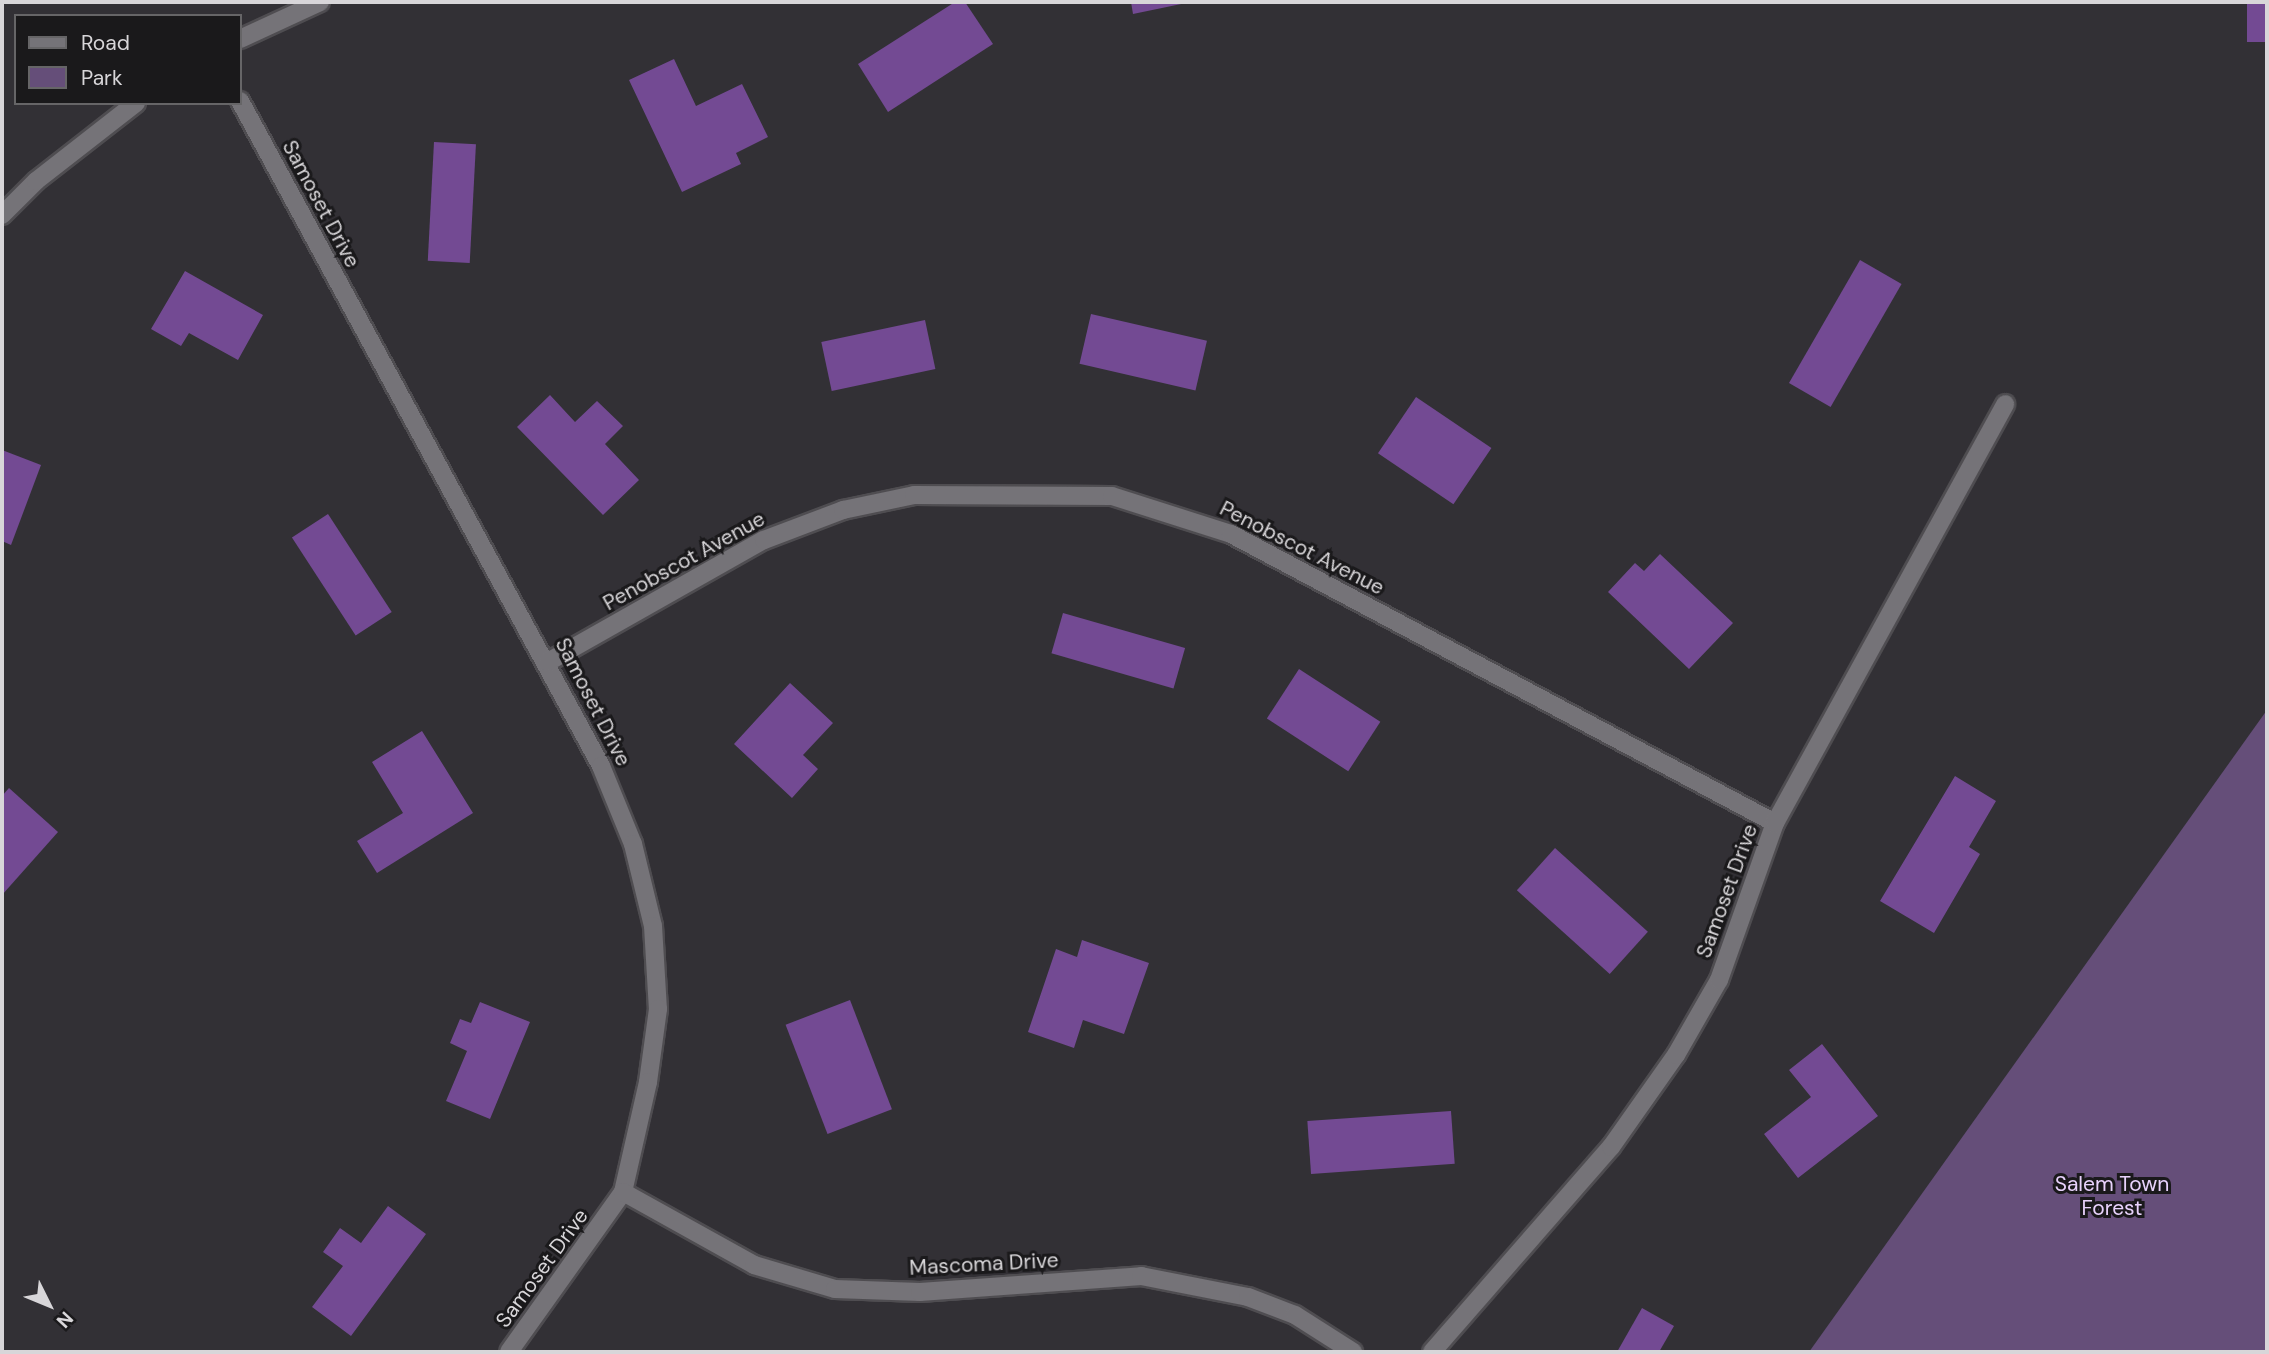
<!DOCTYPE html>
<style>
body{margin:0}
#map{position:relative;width:2269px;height:1354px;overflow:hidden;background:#323035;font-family:"DM Sans",sans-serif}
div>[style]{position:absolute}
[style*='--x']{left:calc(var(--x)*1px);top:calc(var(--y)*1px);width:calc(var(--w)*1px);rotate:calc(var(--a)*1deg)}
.green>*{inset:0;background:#654e79}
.building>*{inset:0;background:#734a93;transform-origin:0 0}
.roads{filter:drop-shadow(2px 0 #4f4d51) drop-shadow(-2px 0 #4f4d51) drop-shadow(0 2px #4f4d51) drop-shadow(0 -2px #4f4d51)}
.street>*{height:18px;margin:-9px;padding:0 9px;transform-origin:9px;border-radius:9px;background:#757378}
.secondary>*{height:18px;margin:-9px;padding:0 9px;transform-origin:9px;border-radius:9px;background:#757378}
span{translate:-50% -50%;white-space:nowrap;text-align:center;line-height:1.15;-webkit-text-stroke:6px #1a191b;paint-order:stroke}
.street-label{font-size:21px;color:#d8d6d9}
.park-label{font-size:21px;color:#e8d2fc}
.frame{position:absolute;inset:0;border:4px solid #d8d6d9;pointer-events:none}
.legend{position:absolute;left:14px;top:14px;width:228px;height:91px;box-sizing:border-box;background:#1a191b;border:2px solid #666567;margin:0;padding:9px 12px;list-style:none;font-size:21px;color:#d8d6d9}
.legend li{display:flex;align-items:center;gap:14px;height:35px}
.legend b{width:35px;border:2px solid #666567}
.north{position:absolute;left:14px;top:1270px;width:70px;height:70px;-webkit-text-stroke:5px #1a191b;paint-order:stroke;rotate:133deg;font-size:19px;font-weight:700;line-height:28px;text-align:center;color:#d8d6d9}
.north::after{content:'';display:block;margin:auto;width:24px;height:32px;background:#d8d6d9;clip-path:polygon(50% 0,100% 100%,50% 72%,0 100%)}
</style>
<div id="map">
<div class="green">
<i style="clip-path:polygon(2267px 710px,2267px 1352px,1809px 1352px)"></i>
</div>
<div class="building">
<i style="clip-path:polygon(955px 2px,965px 2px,993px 44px,888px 112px,858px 64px)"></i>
<i style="clip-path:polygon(1131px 2px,1186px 2px,1186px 3px,1133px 14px)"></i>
<i style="left:2247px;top:2px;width:20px;height:40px"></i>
<i style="clip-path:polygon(674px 59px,696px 106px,742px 84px,768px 137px,736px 153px,741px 164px,682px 192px,629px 80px)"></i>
<i style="left:434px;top:142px;width:42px;height:119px;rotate:3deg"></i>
<i style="left:1860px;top:260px;width:48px;height:142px;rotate:30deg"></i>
<i style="clip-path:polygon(185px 271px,263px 315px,238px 360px,189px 333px,181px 346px,151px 329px)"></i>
<i style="left:1091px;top:314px;width:119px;height:51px;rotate:13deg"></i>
<i style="left:925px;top:320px;width:50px;height:106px;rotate:78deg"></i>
<i style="clip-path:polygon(550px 395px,575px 422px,597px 401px,623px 426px,605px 444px,639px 480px,603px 515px,517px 427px)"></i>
<i style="left:1416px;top:397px;width:91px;height:68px;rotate:34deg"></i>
<i style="clip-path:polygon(2px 450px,41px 465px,11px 545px,2px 541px)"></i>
<i style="left:328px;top:514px;width:117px;height:43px;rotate:57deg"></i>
<i style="clip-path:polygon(1660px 554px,1733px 623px,1689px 669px,1608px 592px,1635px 563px,1644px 571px)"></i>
<i style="left:1063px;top:613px;width:127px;height:42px;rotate:16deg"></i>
<i style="left:1299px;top:669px;width:97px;height:59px;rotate:33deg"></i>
<i style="clip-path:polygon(790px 683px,833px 723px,803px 755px,818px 769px,792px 798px,734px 744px)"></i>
<i style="clip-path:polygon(422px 731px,473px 813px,377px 873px,357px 841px,403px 813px,372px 762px)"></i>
<i style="clip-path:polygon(1955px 776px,1996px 801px,1969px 847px,1980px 854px,1934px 933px,1880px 901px)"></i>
<i style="clip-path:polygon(9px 788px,58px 832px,2px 895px,2px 796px)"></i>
<i style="left:1555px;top:848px;width:125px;height:57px;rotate:42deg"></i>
<i style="clip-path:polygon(1082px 940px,1149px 963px,1124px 1034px,1083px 1020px,1074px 1048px,1028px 1032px,1056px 949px,1077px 957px)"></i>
<i style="left:850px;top:1000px;width:117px;height:69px;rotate:69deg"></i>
<i style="clip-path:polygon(480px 1002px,530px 1022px,490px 1119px,446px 1101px,467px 1051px,450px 1043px,460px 1019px,471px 1023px)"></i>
<i style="clip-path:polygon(1822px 1044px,1878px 1116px,1798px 1178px,1764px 1134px,1811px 1097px,1789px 1070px)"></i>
<i style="left:1451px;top:1111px;width:53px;height:144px;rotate:86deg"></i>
<i style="clip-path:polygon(388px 1206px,426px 1234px,351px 1336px,312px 1307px,343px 1266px,323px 1252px,340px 1228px,361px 1243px)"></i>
<i style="clip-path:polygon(1642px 1308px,1674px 1326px,1659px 1352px,1617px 1352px)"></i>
</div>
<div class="roads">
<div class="street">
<i style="--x:240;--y:101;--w:757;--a:61.5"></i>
<i style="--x:601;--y:766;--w:84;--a:67.7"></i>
<i style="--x:633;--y:844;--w:84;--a:76.3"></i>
<i style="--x:653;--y:926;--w:83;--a:86.6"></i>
<i style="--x:658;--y:1009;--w:74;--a:97.8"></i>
<i style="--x:648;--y:1082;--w:113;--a:102.8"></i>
<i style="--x:623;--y:1192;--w:196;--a:125.5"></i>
<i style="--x:548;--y:662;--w:248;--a:-29.5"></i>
<i style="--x:764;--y:540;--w:85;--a:-20.8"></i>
<i style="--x:843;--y:510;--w:73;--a:-11.9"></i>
<i style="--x:914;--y:495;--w:198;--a:0.3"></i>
<i style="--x:1112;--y:496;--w:125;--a:17.7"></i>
<i style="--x:1231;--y:534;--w:616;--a:27.98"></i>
<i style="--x:623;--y:1192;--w:150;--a:29.1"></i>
<i style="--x:754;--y:1265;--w:84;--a:16.5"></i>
<i style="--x:835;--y:1289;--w:85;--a:2"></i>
<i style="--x:920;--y:1292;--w:222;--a:-4.1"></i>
<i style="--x:1141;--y:1276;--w:109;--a:11.1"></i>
<i style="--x:1248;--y:1297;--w:50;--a:21"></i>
<i style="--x:1295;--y:1315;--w:69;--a:32.5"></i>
<i style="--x:1432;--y:1352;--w:272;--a:-48.9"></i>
<i style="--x:1611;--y:1147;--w:113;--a:-54.8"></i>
<i style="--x:1676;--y:1055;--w:86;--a:-60.2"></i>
<i style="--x:1719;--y:980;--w:167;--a:-70.4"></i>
<i style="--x:1775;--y:823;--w:478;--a:-61.2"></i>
</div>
<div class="secondary">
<i style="--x:240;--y:39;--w:88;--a:-24.8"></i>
<i style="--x:2;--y:215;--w:48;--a:-45"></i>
<i style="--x:36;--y:181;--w:127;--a:-38"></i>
</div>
</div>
<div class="street-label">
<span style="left:321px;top:204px;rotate:62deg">Samoset Drive</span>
<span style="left:1302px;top:548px;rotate:27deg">Penobscot Avenue</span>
<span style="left:684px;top:561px;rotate:-29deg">Penobscot Avenue</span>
<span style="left:593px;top:702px;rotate:63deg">Samoset Drive</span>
<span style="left:1727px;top:891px;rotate:-70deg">Samoset Drive</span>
<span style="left:984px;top:1264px;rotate:-3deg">Mascoma Drive</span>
<span style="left:542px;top:1268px;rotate:-54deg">Samoset Drive</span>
</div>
<div class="park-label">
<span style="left:2112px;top:1196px">Salem Town<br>Forest</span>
</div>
<div class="frame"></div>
<ul class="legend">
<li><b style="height:9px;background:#757378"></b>Road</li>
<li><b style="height:19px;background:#654e79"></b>Park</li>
</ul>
<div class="north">N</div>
</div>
